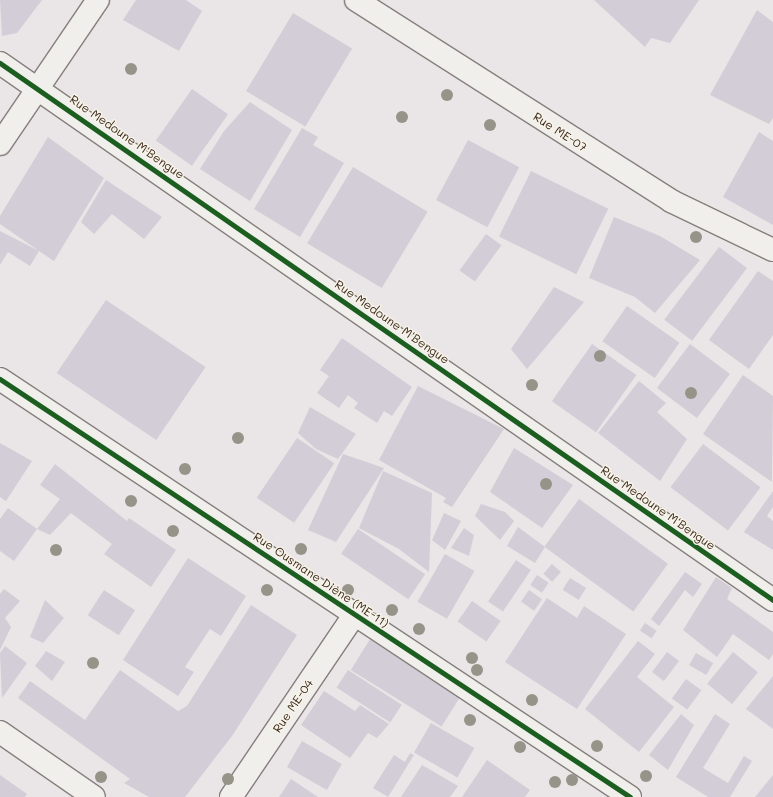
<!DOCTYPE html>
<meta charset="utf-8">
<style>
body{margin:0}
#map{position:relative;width:773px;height:797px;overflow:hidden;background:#eae5e6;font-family:Mali,sans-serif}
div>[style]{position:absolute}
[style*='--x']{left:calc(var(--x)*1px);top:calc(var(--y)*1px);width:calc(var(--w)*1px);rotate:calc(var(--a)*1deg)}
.building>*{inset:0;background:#d3cdd7;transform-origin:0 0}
.roads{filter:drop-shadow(1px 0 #857f7d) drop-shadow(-1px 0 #857f7d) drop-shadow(0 1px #857f7d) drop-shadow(0 -1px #857f7d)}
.minor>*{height:22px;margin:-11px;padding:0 11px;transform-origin:11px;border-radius:11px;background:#f1efec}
.cycleway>*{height:5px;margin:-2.5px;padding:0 2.5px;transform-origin:2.5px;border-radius:2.5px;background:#1b5e20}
.trees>*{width:12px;height:12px;margin:-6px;border-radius:50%;background:#969489}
span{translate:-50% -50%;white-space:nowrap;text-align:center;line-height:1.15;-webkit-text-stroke:3px #f7f3e8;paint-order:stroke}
.street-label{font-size:12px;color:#3b2a1e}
</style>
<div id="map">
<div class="building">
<i style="clip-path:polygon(0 0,42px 0,17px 33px,2px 36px)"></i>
<i style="clip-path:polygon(136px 0,186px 0,202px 11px,179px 51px,123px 20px)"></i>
<i style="clip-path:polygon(594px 0,699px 0,670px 43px,651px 38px,645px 47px)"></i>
<i style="clip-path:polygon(757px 10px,773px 22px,773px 118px,769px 124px,710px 95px)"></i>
<i style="left:293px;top:13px;width:69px;height:91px;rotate:31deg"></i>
<i style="left:192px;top:89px;width:44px;height:63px;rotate:35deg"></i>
<i style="clip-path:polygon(250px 102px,292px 130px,250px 201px,200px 169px,224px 131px)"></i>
<i style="clip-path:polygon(302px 128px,318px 137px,313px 145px,344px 163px,300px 237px,254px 209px)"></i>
<i style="clip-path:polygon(759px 132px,773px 141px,773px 225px,723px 197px)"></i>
<i style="clip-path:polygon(48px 137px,104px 178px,54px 261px,39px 251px,30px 266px,8px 252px,0 265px,0 231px,39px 251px,0 224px,0 216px)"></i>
<i style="left:468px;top:140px;width:58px;height:68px;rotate:28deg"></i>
<i style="left:353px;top:167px;width:87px;height:89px;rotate:31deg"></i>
<i style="left:531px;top:171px;width:86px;height:73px;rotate:26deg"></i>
<i style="clip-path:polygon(106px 180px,162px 217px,144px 239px,112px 214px,94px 234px,81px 222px)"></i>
<i style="clip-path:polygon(614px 217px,660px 236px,700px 260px,655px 313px,635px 297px,589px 278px)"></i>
<i style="left:486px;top:234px;width:19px;height:45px;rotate:36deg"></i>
<i style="left:719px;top:247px;width:35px;height:91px;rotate:37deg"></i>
<i style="clip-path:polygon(758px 271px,773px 281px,773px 335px,749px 369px,709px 340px)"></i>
<i style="clip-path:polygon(554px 287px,584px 302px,527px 369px,511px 349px)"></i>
<i style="left:106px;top:300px;width:120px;height:88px;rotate:34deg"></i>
<i style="left:627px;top:306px;width:64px;height:43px;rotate:35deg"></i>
<i style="clip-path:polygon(342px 338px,412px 387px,392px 416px,384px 411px,377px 423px,354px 408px,358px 403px,348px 395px,339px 408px,317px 393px,329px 376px,320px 370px)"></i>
<i style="left:592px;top:344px;width:54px;height:70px;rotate:35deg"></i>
<i style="left:690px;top:344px;width:50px;height:55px;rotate:37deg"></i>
<i style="clip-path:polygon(743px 375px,773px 396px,772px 482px,703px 434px)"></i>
<i style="clip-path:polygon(639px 381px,666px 403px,657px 412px,687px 439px,660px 481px,598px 433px)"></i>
<i style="clip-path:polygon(418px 386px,504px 429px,452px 507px,443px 502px,446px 498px,379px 460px)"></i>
<i style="clip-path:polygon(310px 407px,356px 434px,338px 459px,316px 449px,298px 433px)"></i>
<i style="left:297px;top:438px;width:45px;height:72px;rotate:34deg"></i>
<i style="clip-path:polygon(0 443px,32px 461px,6px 501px,0 497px)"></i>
<i style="left:703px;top:444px;width:72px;height:54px;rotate:37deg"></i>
<i style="clip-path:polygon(514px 448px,573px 485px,542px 528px,490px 492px)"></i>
<i style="clip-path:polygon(343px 454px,384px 468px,336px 542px,308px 530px)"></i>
<i style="clip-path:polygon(55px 464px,127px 521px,129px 518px,176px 550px,151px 587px,104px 554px,112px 544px,71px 513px,50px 535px,37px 529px,60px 499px,40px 485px)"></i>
<i style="clip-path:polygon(383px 471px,432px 493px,429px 572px,399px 549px,359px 528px)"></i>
<i style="clip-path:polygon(773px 491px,773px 507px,767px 516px,773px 521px,773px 550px,744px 532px)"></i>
<i style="left:579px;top:499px;width:110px;height:59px;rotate:36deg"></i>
<i style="clip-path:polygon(481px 504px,505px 512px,514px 521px,500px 540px,475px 516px)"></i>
<i style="clip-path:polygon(8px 508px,37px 529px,14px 561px,0 551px,0 519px)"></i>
<i style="clip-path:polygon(444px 513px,461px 521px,445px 550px,432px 540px)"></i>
<i style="clip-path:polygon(518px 527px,545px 547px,535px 563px,507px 546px)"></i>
<i style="clip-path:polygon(464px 528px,474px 535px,469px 556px,451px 548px)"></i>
<i style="left:358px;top:529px;width:81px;height:30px;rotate:34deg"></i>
<i style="left:445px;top:554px;width:34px;height:55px;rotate:30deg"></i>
<i style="clip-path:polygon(188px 558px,246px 596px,221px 636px,210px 629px,185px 667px,194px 672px,178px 696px,123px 660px)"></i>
<i style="left:516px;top:560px;width:18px;height:50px;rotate:34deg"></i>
<i style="left:552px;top:564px;width:12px;height:13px;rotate:42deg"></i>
<i style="clip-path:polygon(685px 572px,702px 584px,693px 597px,685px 590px,659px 626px,651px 619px)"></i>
<i style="left:537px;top:575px;width:14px;height:12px;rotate:34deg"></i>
<i style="clip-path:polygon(716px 577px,732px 588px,727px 599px,773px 632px,773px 654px,769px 660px,733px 634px,717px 657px,683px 630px)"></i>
<i style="left:570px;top:578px;width:19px;height:14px;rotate:32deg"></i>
<i style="clip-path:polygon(4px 589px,20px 601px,5px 618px,11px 627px,0 650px,0 594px)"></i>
<i style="left:104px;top:590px;width:37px;height:30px;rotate:33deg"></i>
<i style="left:529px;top:590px;width:16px;height:14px;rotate:35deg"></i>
<i style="clip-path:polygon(547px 598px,577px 618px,584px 606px,626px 634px,577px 709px,505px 662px)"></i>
<i style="clip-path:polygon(45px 600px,64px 618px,43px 643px,30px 637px)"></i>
<i style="left:472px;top:601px;width:35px;height:25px;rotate:35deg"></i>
<i style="clip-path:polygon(251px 605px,297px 635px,232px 736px,185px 797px,149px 797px,124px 783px,130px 779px,18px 698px,30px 681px,85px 720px,120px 670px,178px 711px,187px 706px)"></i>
<i style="left:645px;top:623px;width:14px;height:9px;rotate:34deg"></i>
<i style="left:372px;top:636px;width:107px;height:40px;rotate:32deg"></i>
<i style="clip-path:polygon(638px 641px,655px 654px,637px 677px,674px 707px,639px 752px,585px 709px)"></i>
<i style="clip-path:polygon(5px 646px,27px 663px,2px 698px,0 653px)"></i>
<i style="clip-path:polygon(46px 651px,65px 662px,52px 681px,35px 666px)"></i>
<i style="left:667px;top:652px;width:15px;height:25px;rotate:37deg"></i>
<i style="left:733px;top:652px;width:32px;height:41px;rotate:39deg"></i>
<i style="left:696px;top:653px;width:20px;height:14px;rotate:30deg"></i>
<i style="left:348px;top:670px;width:64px;height:21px;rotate:33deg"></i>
<i style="clip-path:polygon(773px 676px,773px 729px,746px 709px)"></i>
<i style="left:686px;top:679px;width:19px;height:24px;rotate:36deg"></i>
<i style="clip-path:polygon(324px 691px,355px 711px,360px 705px,389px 724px,377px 738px,368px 733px,350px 758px,301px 725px)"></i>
<i style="clip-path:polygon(681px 714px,694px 725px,668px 770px,649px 755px)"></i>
<i style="clip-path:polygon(715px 714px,730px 724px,703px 768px,728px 783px,744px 756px,752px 761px,730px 797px,708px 797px,676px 777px)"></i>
<i style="left:431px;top:723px;width:50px;height:34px;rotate:30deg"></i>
<i style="left:302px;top:741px;width:46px;height:30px;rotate:30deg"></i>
<i style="clip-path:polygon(410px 753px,414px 755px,388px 797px,373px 788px,394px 755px,405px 762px)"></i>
<i style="clip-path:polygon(487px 760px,530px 790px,525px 797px,462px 797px)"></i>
<i style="clip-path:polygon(422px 765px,458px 786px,450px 797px,401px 797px)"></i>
<i style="clip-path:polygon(0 775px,27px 794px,25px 797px,0 797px)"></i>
<i style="clip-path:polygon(773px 775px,773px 797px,755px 797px)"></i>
<i style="clip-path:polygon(291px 779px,318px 797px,279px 797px)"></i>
</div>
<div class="roads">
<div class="minor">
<i style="--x:356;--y:0;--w:374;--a:32.5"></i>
<i style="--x:671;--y:201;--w:113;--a:25.7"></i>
<i style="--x:0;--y:63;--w:941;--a:34.79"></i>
<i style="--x:0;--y:144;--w:174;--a:-55.8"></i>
<i style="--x:0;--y:379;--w:756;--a:33.56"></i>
<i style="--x:0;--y:732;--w:114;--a:34.7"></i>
<i style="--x:231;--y:797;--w:221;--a:-55.9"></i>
</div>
</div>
<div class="cycleway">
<i style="--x:0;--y:63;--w:941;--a:34.79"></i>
<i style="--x:0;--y:379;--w:756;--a:33.56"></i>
</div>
<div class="trees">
<i style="left:131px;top:69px"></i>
<i style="left:447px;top:95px"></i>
<i style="left:402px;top:117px"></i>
<i style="left:490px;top:125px"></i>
<i style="left:696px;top:237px"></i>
<i style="left:600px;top:356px"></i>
<i style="left:532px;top:385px"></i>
<i style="left:691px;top:393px"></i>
<i style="left:238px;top:438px"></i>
<i style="left:185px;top:469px"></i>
<i style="left:546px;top:484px"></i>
<i style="left:131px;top:501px"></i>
<i style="left:173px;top:531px"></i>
<i style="left:301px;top:549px"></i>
<i style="left:56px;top:550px"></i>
<i style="left:267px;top:590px"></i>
<i style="left:348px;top:590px"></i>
<i style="left:392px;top:610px"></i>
<i style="left:419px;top:629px"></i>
<i style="left:472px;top:658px"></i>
<i style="left:93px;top:663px"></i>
<i style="left:477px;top:670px"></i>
<i style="left:532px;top:700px"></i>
<i style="left:470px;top:720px"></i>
<i style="left:597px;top:746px"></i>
<i style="left:520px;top:747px"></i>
<i style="left:646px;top:776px"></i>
<i style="left:101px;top:777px"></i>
<i style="left:228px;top:779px"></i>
<i style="left:572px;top:780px"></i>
<i style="left:555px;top:782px"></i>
</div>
<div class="street-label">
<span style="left:560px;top:132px;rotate:33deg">Rue ME-07</span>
<span style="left:127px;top:137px;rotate:35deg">Rue Medoune M'Bengue</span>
<span style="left:392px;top:322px;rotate:35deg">Rue Medoune M'Bengue</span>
<span style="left:658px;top:508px;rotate:35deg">Rue Medoune M'Bengue</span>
<span style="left:321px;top:580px;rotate:34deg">Rue Ousmane Diène (ME-11)</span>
<span style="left:293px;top:706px;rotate:-56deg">Rue ME-04</span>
</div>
</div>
